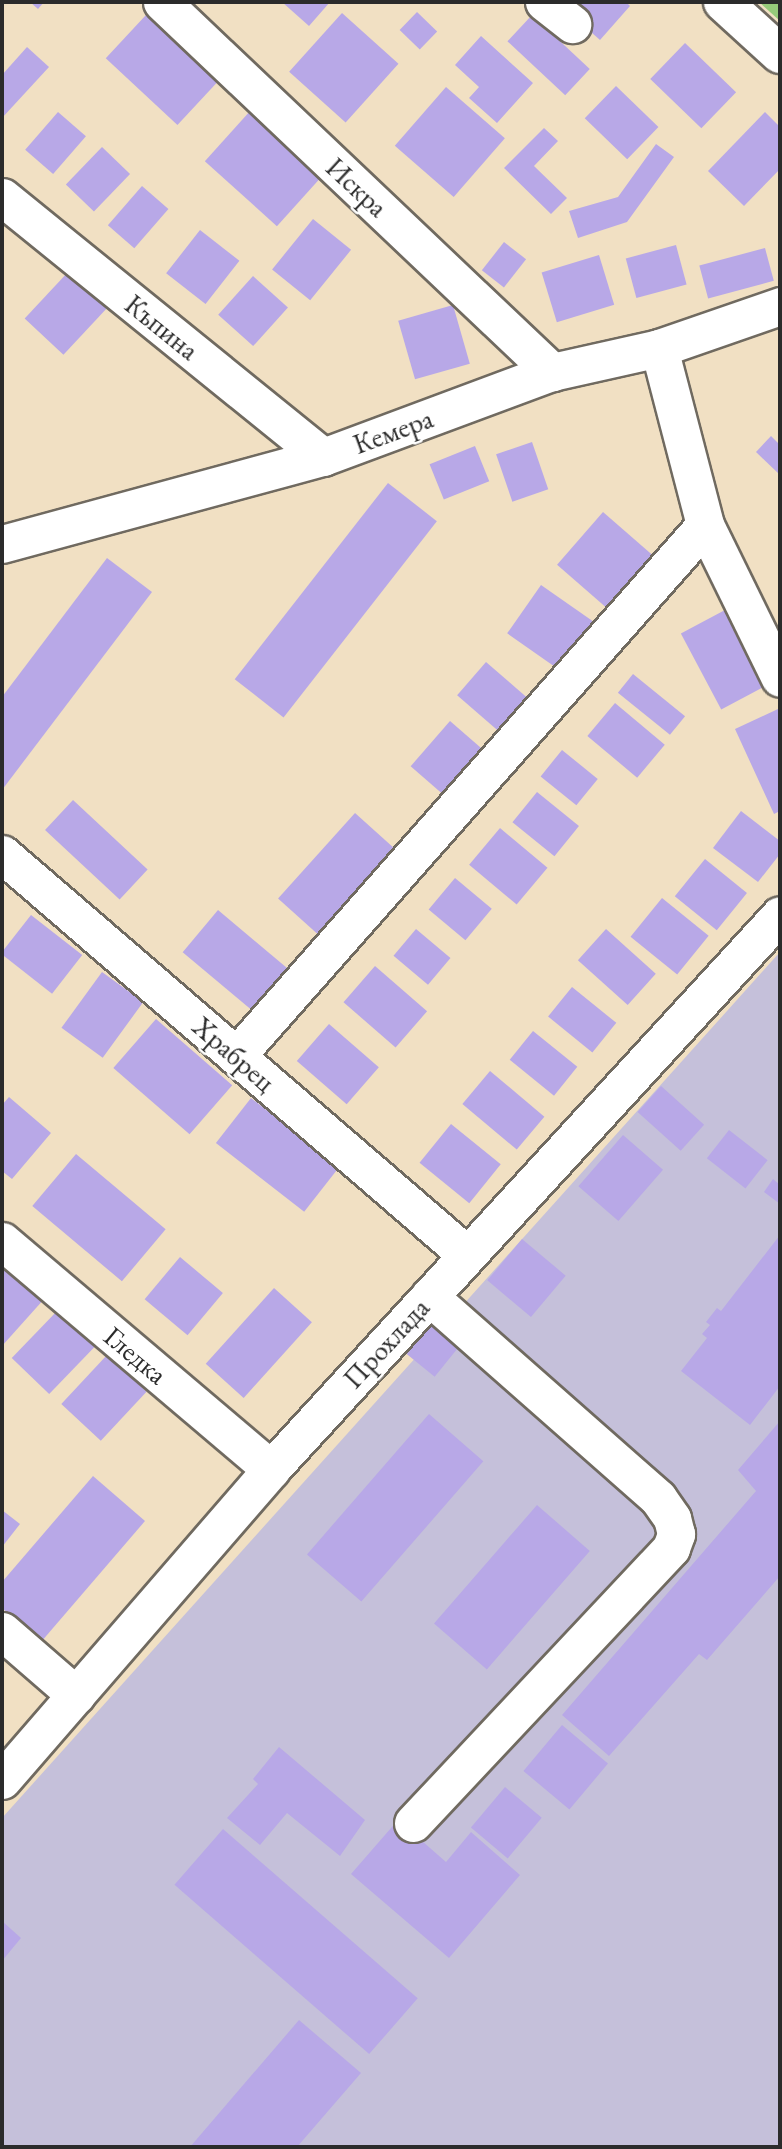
<!DOCTYPE html>
<meta charset="utf-8">
<style>
body{margin:0}
#map{position:relative;width:782px;height:2149px;overflow:hidden;background:#f1e0c3;font-family:"EB Garamond",serif}
div>[style]{position:absolute}
[style*='--x']{left:calc(var(--x)*1px);top:calc(var(--y)*1px);width:calc(var(--w)*1px);rotate:calc(var(--a)*1deg)}
.industrial>*{inset:0;background:#c5c0da}
.green>*{inset:0;background:#96ca7a}
.building>*{inset:0;background:#b8a8e7;transform-origin:0 0}
.roads{filter:drop-shadow(2px 0 #706a60) drop-shadow(-2px 0 #706a60) drop-shadow(0 2px #706a60) drop-shadow(0 -2px #706a60)}
.minor>*{height:37px;margin:-18.5px;padding:0 18.5px;transform-origin:18.5px;border-radius:18.5px;background:#fff}
.major>*{height:38px;margin:-19px;padding:0 19px;transform-origin:19px;border-radius:19px;background:#fff}
span{translate:-50% -50%;white-space:nowrap;text-align:center;line-height:1.15;-webkit-text-stroke:5px #fff;paint-order:stroke}
.street-label{font-size:28px;color:#2b2b2b}
.frame{position:absolute;inset:0;border:4px solid #2b2b2b;pointer-events:none}
</style>
<div id="map">
<div class="industrial">
<i style="clip-path:polygon(780px 952px,780px 2147px,2px 2147px,2px 1818px)"></i>
</div>
<div class="green">
<i style="clip-path:polygon(759px 2px,780px 2px,780px 21px)"></i>
</div>
<div class="building">
<i style="clip-path:polygon(30px 2px,44px 2px,38px 9px)"></i>
<i style="clip-path:polygon(282px 2px,330px 2px,309px 26px)"></i>
<i style="clip-path:polygon(557px 2px,626px 2px,630px 6px,600px 40px)"></i>
<i style="left:417px;top:12px;width:28px;height:25px;rotate:44deg"></i>
<i style="left:342px;top:13px;width:76px;height:79px;rotate:42deg"></i>
<i style="left:146px;top:15px;width:98px;height:59px;rotate:43deg"></i>
<i style="left:532px;top:15px;width:79px;height:36px;rotate:43deg"></i>
<i style="clip-path:polygon(481px 36px,533px 83px,497px 123px,469px 98px,479px 87px,455px 65px)"></i>
<i style="left:685px;top:43px;width:71px;height:50px;rotate:44deg"></i>
<i style="clip-path:polygon(27px 47px,49px 67px,2px 118px,2px 75px)"></i>
<i style="left:616px;top:86px;width:59px;height:45px;rotate:44deg"></i>
<i style="left:446px;top:87px;width:78px;height:78px;rotate:41deg"></i>
<i style="left:251px;top:110px;width:97px;height:69px;rotate:42deg"></i>
<i style="left:58px;top:112px;width:37px;height:50px;rotate:41deg"></i>
<i style="clip-path:polygon(765px 112px,780px 127px,780px 169px,744px 206px,708px 171px)"></i>
<i style="clip-path:polygon(544px 128px,558px 141px,534px 166px,567px 198px,551px 214px,504px 168px)"></i>
<i style="clip-path:polygon(656px 144px,674px 157px,627px 222px,578px 238px,569px 211px,618px 197px)"></i>
<i style="left:102px;top:147px;width:39px;height:52px;rotate:44deg"></i>
<i style="left:142px;top:186px;width:35px;height:52px;rotate:41deg"></i>
<i style="left:313px;top:219px;width:49px;height:65px;rotate:39deg"></i>
<i style="left:200px;top:230px;width:50px;height:55px;rotate:38deg"></i>
<i style="left:504px;top:242px;width:28px;height:36px;rotate:38deg"></i>
<i style="left:676px;top:245px;width:41px;height:52px;rotate:75deg"></i>
<i style="left:765px;top:248px;width:34px;height:68px;rotate:75deg"></i>
<i style="left:599px;top:255px;width:52px;height:60px;rotate:73deg"></i>
<i style="left:69px;top:271px;width:53px;height:65px;rotate:43deg"></i>
<i style="left:253px;top:276px;width:47px;height:52px;rotate:42deg"></i>
<i style="left:453px;top:305px;width:61px;height:57px;rotate:74deg"></i>
<i style="clip-path:polygon(771px 436px,780px 445px,780px 475px,756px 452px)"></i>
<i style="left:532px;top:442px;width:50px;height:38px;rotate:71deg"></i>
<i style="left:475px;top:446px;width:38px;height:49px;rotate:68deg"></i>
<i style="left:388px;top:483px;width:62px;height:249px;rotate:38deg"></i>
<i style="left:603px;top:512px;width:78px;height:70px;rotate:41deg"></i>
<i style="clip-path:polygon(107px 558px,152px 592px,2px 790px,2px 697px)"></i>
<i style="left:541px;top:585px;width:66px;height:59px;rotate:35deg"></i>
<i style="left:725px;top:610px;width:86px;height:50px;rotate:62deg"></i>
<i style="left:486px;top:662px;width:55px;height:44px;rotate:41deg"></i>
<i style="left:633px;top:674px;width:67px;height:24px;rotate:39deg"></i>
<i style="left:615px;top:703px;width:65px;height:43px;rotate:40deg"></i>
<i style="clip-path:polygon(778px 709px,780px 811px,774px 814px,735px 729px)"></i>
<i style="left:450px;top:721px;width:45px;height:60px;rotate:41deg"></i>
<i style="left:562px;top:750px;width:46px;height:34px;rotate:39deg"></i>
<i style="left:537px;top:792px;width:54px;height:39px;rotate:39deg"></i>
<i style="left:73px;top:800px;width:102px;height:41px;rotate:43deg"></i>
<i style="clip-path:polygon(741px 811px,780px 841px,780px 854px,758px 882px,713px 848px)"></i>
<i style="left:355px;top:813px;width:55px;height:115px;rotate:42deg"></i>
<i style="left:500px;top:828px;width:62px;height:48px;rotate:40deg"></i>
<i style="left:705px;top:859px;width:54px;height:48px;rotate:39deg"></i>
<i style="left:455px;top:878px;width:48px;height:41px;rotate:40deg"></i>
<i style="left:662px;top:898px;width:60px;height:50px;rotate:39deg"></i>
<i style="left:218px;top:910px;width:92px;height:55px;rotate:40deg"></i>
<i style="left:31px;top:915px;width:65px;height:49px;rotate:38deg"></i>
<i style="left:416px;top:929px;width:45px;height:35px;rotate:40deg"></i>
<i style="left:606px;top:929px;width:67px;height:42px;rotate:42deg"></i>
<i style="left:375px;top:966px;width:69px;height:48px;rotate:41deg"></i>
<i style="left:102px;top:972px;width:51px;height:69px;rotate:36deg"></i>
<i style="left:572px;top:987px;width:57px;height:38px;rotate:39deg"></i>
<i style="left:156px;top:1019px;width:101px;height:65px;rotate:41deg"></i>
<i style="left:329px;top:1024px;width:66px;height:49px;rotate:41deg"></i>
<i style="left:533px;top:1031px;width:57px;height:37px;rotate:39deg"></i>
<i style="left:490px;top:1071px;width:71px;height:43px;rotate:40deg"></i>
<i style="left:661px;top:1086px;width:58px;height:35px;rotate:42deg"></i>
<i style="clip-path:polygon(9px 1097px,51px 1133px,12px 1179px,2px 1171px,2px 1105px)"></i>
<i style="left:251px;top:1098px;width:112px;height:57px;rotate:38deg"></i>
<i style="left:451px;top:1124px;width:64px;height:50px;rotate:39deg"></i>
<i style="left:729px;top:1130px;width:49px;height:36px;rotate:38deg"></i>
<i style="left:623px;top:1135px;width:53px;height:68px;rotate:41deg"></i>
<i style="left:76px;top:1154px;width:117px;height:68px;rotate:40deg"></i>
<i style="clip-path:polygon(773px 1179px,780px 1185px,780px 1204px,764px 1192px)"></i>
<i style="clip-path:polygon(780px 1235px,780px 1386px,750px 1425px,681px 1371px,707px 1338px,702px 1334px,710px 1325px,706px 1322px,717px 1308px,721px 1311px)"></i>
<i style="left:522px;top:1239px;width:57px;height:54px;rotate:40deg"></i>
<i style="left:180px;top:1257px;width:56px;height:55px;rotate:40deg"></i>
<i style="clip-path:polygon(2px 1260px,45px 1298px,2px 1346px)"></i>
<i style="left:274px;top:1288px;width:51px;height:102px;rotate:42deg"></i>
<i style="left:59px;top:1309px;width:52px;height:68px;rotate:44deg"></i>
<i style="left:435px;top:1319px;width:36px;height:45px;rotate:39deg"></i>
<i style="left:107px;top:1355px;width:54px;height:67px;rotate:43deg"></i>
<i style="left:429px;top:1414px;width:72px;height:186px;rotate:41deg"></i>
<i style="clip-path:polygon(780px 1421px,780px 1576px,707px 1660px,699px 1654px,609px 1756px,562px 1715px,756px 1491px,738px 1470px)"></i>
<i style="clip-path:polygon(93px 1476px,145px 1521px,41px 1642px,2px 1608px,2px 1582px)"></i>
<i style="left:537px;top:1505px;width:70px;height:157px;rotate:41deg"></i>
<i style="clip-path:polygon(2px 1510px,20px 1524px,2px 1547px)"></i>
<i style="left:562px;top:1725px;width:60px;height:60px;rotate:40deg"></i>
<i style="clip-path:polygon(279px 1747px,365px 1820px,340px 1856px,287px 1813px,260px 1845px,227px 1818px,258px 1784px,253px 1779px)"></i>
<i style="left:505px;top:1787px;width:48px;height:53px;rotate:40deg"></i>
<i style="clip-path:polygon(398px 1820px,446px 1862px,471px 1832px,520px 1875px,449px 1958px,351px 1874px)"></i>
<i style="left:223px;top:1829px;width:258px;height:74px;rotate:41deg"></i>
<i style="clip-path:polygon(2px 1921px,21px 1938px,2px 1961px)"></i>
<i style="clip-path:polygon(299px 2020px,361px 2073px,297px 2147px,190px 2147px)"></i>
</div>
<div class="roads">
<div class="minor">
<i style="--x:162;--y:2;--w:538;--a:43.49"></i>
<i style="--x:544;--y:2;--w:36;--a:38"></i>
<i style="--x:2;--y:197;--w:413;--a:39"></i>
<i style="--x:659;--y:348;--w:183;--a:75.4"></i>
<i style="--x:705;--y:525;--w:170;--a:63.9"></i>
<i style="--x:2;--y:544;--w:333;--a:-15.2"></i>
<i style="--x:323;--y:457;--w:244;--a:-20.4"></i>
<i style="--x:552;--y:372;--w:110;--a:-12.6"></i>
<i style="--x:659;--y:348;--w:128;--a:-19.1"></i>
<i style="--x:2;--y:854;--w:614;--a:40.77"></i>
<i style="--x:236;--y:1056;--w:708;--a:-48.55"></i>
<i style="--x:2;--y:1241;--w:353;--a:40.3"></i>
<i style="--x:2;--y:1631;--w:98;--a:40.9"></i>
<i style="--x:2;--y:1780;--w:411;--a:-49.1"></i>
<i style="--x:271;--y:1469;--w:752;--a:-47.42"></i>
<i style="--x:413;--y:1823;--w:377;--a:-46.8"></i>
<i style="--x:671;--y:1548;--w:15;--a:-70"></i>
<i style="--x:676;--y:1534;--w:16;--a:-104"></i>
<i style="--x:672;--y:1518;--w:24;--a:-125"></i>
<i style="--x:658;--y:1498;--w:305;--a:-138.6"></i>
</div>
<div class="major">
<i style="--x:723;--y:2;--w:77;--a:42.4"></i>
</div>
</div>
<div class="street-label">
<span style="left:357px;top:187px;rotate:43deg">Искра</span>
<span style="left:162px;top:327px;rotate:39deg">Къпина</span>
<span style="left:393px;top:431px;rotate:-20deg">Кемера</span>
<span style="left:234px;top:1054px;rotate:41deg">Храбрец</span>
<span style="left:386px;top:1343px;rotate:-47deg">Прохлада</span>
<span style="left:136px;top:1355px;rotate:40deg">Гледка</span>
</div>
<div class="frame"></div>
</div>
